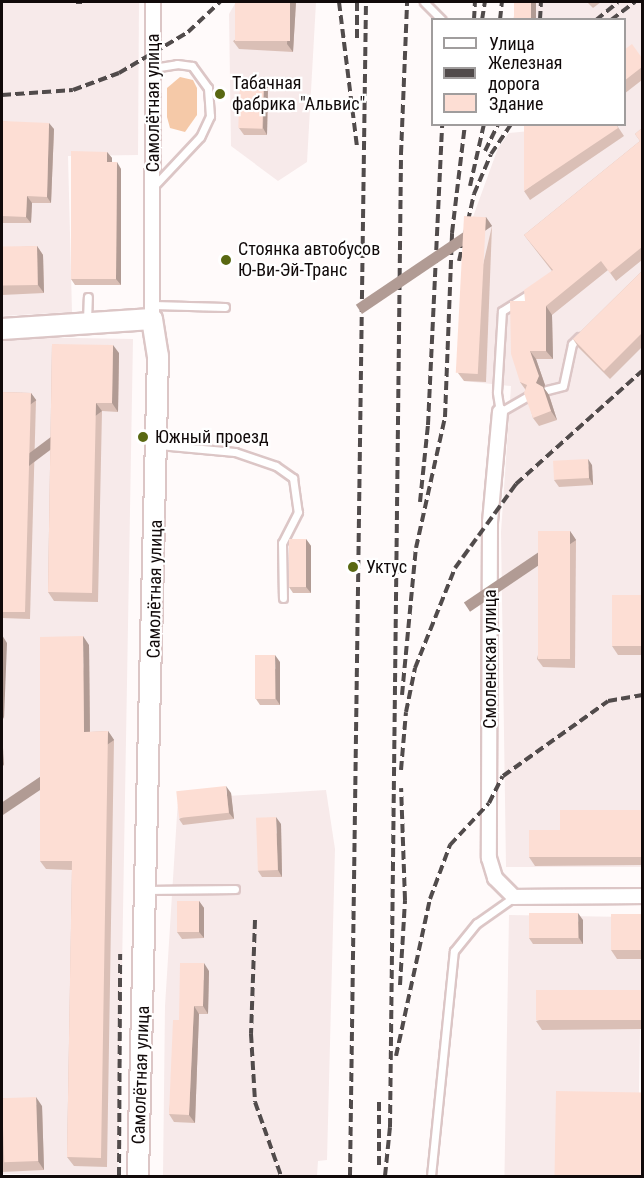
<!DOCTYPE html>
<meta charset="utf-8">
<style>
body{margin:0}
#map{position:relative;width:644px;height:1178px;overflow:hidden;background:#fffafa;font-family:"Roboto Condensed",sans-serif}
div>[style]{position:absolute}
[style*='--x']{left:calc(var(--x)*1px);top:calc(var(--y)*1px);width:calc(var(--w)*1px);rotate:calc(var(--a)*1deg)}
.built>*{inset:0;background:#f7eaea;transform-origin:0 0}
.green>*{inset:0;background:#f5c9a8}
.roads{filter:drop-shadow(2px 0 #dcc6c6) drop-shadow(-2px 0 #dcc6c6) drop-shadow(0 2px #dcc6c6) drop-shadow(0 -2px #dcc6c6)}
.lane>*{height:7px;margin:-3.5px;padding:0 3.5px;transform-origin:3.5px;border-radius:3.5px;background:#fff}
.street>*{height:14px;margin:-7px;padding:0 7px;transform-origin:7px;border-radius:7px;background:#fff}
.secondary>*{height:20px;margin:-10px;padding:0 10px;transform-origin:10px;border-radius:10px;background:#fff}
.rail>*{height:4px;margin-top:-2px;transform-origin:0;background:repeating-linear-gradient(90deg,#514b4b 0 9px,transparent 0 13.5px)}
.wall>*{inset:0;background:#dabfb6}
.shaded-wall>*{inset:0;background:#b19b94;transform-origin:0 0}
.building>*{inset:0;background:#fdded4;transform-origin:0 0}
.dots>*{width:16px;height:16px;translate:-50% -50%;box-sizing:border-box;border:3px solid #fff;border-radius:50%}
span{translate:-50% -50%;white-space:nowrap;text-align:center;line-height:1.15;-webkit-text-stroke:4.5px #fff;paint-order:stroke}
.poi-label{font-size:18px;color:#110a0a}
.left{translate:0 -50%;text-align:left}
.street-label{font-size:18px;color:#110a0a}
.frame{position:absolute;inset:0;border:3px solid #110a0a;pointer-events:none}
.legend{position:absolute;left:431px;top:18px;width:195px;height:108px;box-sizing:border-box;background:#fff;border:2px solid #a09d9d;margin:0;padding:8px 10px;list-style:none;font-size:18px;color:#110a0a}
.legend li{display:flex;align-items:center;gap:12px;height:30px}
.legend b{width:30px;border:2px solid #a09d9d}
</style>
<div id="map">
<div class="built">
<i style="clip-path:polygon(2px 2px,139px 2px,138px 155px,68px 156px,72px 312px,2px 316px)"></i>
<i style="clip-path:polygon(236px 2px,316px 2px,307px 162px,278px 181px,231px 146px,229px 14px)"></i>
<i style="clip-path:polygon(518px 2px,642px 2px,642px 867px,506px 867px,501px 532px,511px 386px,464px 381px,470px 225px,498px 148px,509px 133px,530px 131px,528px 125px,624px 124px,624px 20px,513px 19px)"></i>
<i style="left:133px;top:339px;width:837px;height:131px;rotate:91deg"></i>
<i style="clip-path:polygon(326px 790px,335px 849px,327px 1160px,318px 1161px,317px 1176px,163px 1176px,165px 1006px,178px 799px)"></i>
<i style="left:509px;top:915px;width:133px;height:261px;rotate:1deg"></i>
</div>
<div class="green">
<i style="clip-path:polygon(180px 77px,193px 80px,197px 88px,197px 115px,185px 132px,170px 128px,167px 117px,167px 88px)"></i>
</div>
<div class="roads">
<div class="lane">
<i style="--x:424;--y:2;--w:25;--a:45"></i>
<i style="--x:153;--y:68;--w:24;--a:-9"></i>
<i style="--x:177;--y:64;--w:15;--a:8"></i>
<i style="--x:192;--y:66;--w:27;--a:54"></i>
<i style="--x:208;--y:88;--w:28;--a:86"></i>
<i style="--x:210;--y:116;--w:23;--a:115"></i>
<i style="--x:200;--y:137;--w:66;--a:133.2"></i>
<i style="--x:153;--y:305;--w:72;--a:1.6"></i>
<i style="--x:87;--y:321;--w:24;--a:-88"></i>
<i style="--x:547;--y:390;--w:16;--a:-14"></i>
<i style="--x:563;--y:386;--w:43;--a:-77.9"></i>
<i style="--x:572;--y:344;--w:10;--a:-45"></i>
<i style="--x:528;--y:396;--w:32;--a:150"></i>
<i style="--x:500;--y:412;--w:20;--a:-99"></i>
<i style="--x:497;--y:392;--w:81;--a:-86.5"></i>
<i style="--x:502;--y:311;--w:34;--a:-32"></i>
<i style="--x:159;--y:445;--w:76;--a:5.3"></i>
<i style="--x:235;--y:452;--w:43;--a:18.9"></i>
<i style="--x:276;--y:466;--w:21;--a:35"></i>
<i style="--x:293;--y:478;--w:34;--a:82"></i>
<i style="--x:298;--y:512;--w:35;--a:117"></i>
<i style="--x:282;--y:543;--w:55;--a:89"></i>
<i style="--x:148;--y:890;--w:87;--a:-0.7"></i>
<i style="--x:431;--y:1176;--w:226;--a:-84.2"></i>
<i style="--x:454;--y:951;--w:36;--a:-51"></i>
<i style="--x:477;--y:923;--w:45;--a:-35.1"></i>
</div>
<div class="street">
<i style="--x:152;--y:319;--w:317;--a:-89.8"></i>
<i style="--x:500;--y:412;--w:110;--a:95.2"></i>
<i style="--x:490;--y:522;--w:336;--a:90.2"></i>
<i style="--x:489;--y:858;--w:21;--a:73"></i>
<i style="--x:495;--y:878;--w:27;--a:45"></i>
<i style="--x:514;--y:897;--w:128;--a:-0.4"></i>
</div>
<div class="secondary">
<i style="--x:2;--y:329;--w:150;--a:-3.8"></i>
<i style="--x:152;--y:319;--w:37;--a:81"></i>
<i style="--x:158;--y:356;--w:820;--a:91.4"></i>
</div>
</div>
<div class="rail">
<i style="--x:76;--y:2;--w:6;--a:0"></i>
<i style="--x:339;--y:2;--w:146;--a:82.9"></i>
<i style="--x:357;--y:2;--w:36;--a:90"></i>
<i style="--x:474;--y:20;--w:18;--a:-87"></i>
<i style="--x:482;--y:20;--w:18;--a:-81"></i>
<i style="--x:500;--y:20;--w:18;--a:-84"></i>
<i style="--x:540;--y:20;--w:18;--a:-87"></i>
<i style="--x:596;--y:20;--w:28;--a:-39"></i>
<i style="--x:611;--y:20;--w:30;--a:-37"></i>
<i style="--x:2;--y:95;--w:71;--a:-4"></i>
<i style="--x:73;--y:90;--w:49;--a:-20.3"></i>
<i style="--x:119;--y:73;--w:80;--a:-30.7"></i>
<i style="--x:188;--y:32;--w:44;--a:-43.2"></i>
<i style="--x:485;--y:151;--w:30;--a:-64"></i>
<i style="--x:470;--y:186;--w:64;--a:-77.3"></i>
<i style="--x:459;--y:261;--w:69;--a:-77.4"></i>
<i style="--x:474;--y:194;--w:43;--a:-67"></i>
<i style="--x:491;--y:154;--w:36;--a:-56"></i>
<i style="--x:420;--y:502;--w:77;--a:-84.1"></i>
<i style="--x:428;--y:425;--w:301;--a:-87.3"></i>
<i style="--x:402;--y:695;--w:148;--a:-84.6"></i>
<i style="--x:416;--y:548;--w:134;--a:-77.5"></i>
<i style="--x:445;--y:417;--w:184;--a:-87.8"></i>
<i style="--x:452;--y:233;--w:110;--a:-83.2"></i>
<i style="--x:401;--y:770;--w:58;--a:-85.1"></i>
<i style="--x:406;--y:712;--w:45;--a:-78.4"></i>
<i style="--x:415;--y:668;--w:108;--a:-68.2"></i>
<i style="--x:455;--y:568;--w:104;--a:-54"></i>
<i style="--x:516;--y:484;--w:169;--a:-41.9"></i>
<i style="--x:255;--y:920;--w:114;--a:92"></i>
<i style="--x:251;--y:1034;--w:68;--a:86.6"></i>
<i style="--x:255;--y:1102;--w:78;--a:70.6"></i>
<i style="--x:400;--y:985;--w:85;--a:-86.6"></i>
<i style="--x:405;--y:900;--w:112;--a:-92"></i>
<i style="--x:396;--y:1056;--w:161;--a:-77.8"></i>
<i style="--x:430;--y:899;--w:58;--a:-69.7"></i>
<i style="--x:450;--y:845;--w:57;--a:-47.1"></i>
<i style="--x:489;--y:803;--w:30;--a:-63"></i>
<i style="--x:503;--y:776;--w:129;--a:-35.5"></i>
<i style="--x:608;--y:701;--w:35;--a:-10"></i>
<i style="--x:379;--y:1102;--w:66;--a:90"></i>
<i style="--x:119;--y:1176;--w:222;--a:-89.7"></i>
<i style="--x:350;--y:1176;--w:1174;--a:-89.22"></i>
<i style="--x:385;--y:1176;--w:49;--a:-84.2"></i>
<i style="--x:390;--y:1127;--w:973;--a:-89.35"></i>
<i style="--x:401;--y:154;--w:152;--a:-87.7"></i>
</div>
<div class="wall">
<i style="clip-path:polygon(296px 2px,293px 52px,239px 49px,233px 41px)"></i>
<i style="clip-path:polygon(587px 2px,601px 2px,593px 8px)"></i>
<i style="clip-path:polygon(624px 50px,642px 58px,642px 80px,624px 94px)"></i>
<i style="clip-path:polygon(264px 80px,268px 87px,267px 135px,244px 135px,239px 128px)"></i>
<i style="clip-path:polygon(2px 121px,54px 129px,51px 203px,32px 203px,31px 223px,2px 223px)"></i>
<i style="clip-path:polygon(616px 124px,624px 136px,530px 200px,524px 191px)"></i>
<i style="clip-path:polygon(642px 128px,642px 260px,616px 281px,608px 270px,552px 315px,553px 359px,536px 359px,545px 385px,544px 388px,549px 395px,557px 420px,539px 426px,533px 418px,525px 389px,520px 382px,525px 301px,552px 271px,524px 235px,640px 141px,635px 134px)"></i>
<i style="clip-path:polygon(107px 152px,112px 158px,112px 162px,121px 169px,121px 285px,75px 285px,71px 279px)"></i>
<i style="clip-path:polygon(492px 226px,486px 382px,464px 381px,458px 373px)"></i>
<i style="clip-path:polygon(37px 246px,43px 255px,44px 293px,2px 295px,2px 248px)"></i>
<i style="clip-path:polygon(642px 271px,642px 347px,610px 379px,579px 348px,573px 339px)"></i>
<i style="clip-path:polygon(52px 344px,119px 353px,118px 412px,102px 411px,98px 602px,54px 601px,48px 592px)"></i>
<i style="clip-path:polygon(2px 392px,31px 393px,36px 400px,30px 619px,2px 618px)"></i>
<i style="clip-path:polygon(592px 465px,593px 485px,559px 487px,554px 480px)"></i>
<i style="clip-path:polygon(570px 531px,576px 540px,575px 668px,543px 667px,537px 659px)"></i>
<i style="clip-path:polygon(306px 539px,311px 546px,311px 593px,293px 593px,289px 587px)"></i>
<i style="clip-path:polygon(642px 595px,642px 655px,618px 655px,612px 646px)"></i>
<i style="clip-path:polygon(89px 645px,90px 732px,108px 731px,114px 740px,107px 1167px,74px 1166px,67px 1157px,72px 870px,46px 869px,40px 861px)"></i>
<i style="clip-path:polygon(280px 662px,280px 705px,260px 705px,256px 699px)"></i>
<i style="clip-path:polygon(231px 793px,234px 819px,183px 825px,179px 819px)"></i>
<i style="clip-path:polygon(642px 810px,642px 865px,535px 866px,529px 857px,560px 830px)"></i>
<i style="clip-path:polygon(281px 824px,282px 877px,262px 877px,258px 871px)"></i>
<i style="clip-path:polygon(199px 901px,204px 908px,204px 938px,182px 939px,177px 932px)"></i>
<i style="clip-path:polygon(642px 914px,642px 959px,617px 959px,611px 950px)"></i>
<i style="clip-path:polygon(583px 920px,583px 944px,533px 944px,529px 938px)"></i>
<i style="clip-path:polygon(209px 971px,208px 1014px,199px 1014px,195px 1123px,174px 1122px,169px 1114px,179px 1020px)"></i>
<i style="clip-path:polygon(642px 990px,642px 1029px,542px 1030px,536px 1021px)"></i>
<i style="clip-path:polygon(2px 1098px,42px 1106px,44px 1170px,2px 1172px)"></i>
</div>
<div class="shaded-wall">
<i style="clip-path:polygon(290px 2px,296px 2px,293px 52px,287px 44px)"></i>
<i style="clip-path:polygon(531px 2px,536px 2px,536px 20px,530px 19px)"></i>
<i style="clip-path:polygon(264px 80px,268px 87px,267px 135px,263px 128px)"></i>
<i style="clip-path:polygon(49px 123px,54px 129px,51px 203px,47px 197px)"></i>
<i style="clip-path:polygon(107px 152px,112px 158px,112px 169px,107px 162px)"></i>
<i style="clip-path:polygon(117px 162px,121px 169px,121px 285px,116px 279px)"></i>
<i style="clip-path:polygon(27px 196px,32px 203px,31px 223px,26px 217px)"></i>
<i style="left:486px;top:217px;width:11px;height:157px;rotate:56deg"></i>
<i style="clip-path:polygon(37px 246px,43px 255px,44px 293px,38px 285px)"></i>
<i style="clip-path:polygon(546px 306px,552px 315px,553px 359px,546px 351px)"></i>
<i style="clip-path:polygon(113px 345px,119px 353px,118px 412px,112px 403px)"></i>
<i style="clip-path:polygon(530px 351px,536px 359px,545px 385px,544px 388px,549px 395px,557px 420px,551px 411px,536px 383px)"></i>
<i style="left:31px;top:393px;width:9px;height:219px;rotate:54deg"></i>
<i style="left:96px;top:403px;width:10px;height:190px;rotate:53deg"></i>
<i style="clip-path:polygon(588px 459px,592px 465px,593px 485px,589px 478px)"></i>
<i style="left:570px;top:531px;width:11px;height:128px;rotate:56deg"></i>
<i style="clip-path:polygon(306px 539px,311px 546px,311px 593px,306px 587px)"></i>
<i style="clip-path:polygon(2px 635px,7px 643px,4px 719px,2px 715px)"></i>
<i style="clip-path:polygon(83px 636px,89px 645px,90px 740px,84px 732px)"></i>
<i style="clip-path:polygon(275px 655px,280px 662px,280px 705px,276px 699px)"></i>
<i style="left:108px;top:731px;width:11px;height:427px;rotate:56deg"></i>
<i style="clip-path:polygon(2px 745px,3px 748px,4px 766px,2px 763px)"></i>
<i style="clip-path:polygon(226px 786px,231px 793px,234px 819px,229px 813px)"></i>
<i style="clip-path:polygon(276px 817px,281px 824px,282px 877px,278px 870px)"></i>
<i style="clip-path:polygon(199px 901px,204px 908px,204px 938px,199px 932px)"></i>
<i style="clip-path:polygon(578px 913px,583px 920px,583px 944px,579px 938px)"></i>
<i style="clip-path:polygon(204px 963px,209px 971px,208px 1014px,203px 1006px)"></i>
<i style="clip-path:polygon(194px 1006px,199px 1014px,195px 1123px,189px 1115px)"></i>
<i style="clip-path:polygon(36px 1097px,42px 1106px,44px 1170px,38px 1161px)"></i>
</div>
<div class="building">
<i style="left:235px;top:2px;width:55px;height:39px"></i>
<i style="left:514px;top:2px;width:17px;height:16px"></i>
<i style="clip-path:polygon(632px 44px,642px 58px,642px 67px,624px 81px,624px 50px)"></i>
<i style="left:240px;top:79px;width:24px;height:49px;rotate:2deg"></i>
<i style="clip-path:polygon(2px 121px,49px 123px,47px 197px,27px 196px,26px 217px,2px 216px)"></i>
<i style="clip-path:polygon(524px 124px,616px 124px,618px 128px,524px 191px)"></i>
<i style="clip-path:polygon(642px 128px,642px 247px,610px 273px,601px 261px,546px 306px,546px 351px,530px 351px,539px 376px,536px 383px,543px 387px,551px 411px,533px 418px,524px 393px,527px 385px,520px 382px,511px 354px,510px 301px,525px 301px,524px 290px,553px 270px,524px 235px,640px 141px,635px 134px)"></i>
<i style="clip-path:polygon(71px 151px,107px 152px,107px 162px,117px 162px,116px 279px,71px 279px)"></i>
<i style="left:464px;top:216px;width:22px;height:157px;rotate:3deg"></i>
<i style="left:37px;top:246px;width:39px;height:35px;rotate:89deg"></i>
<i style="clip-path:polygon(642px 271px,642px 333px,604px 371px,573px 339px)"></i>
<i style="clip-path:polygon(52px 344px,113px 345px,112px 403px,96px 403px,92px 593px,48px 592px)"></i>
<i style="clip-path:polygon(2px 392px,31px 393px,25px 612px,2px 612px)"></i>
<i style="left:588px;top:459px;width:19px;height:35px;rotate:87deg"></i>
<i style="left:538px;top:531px;width:32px;height:128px"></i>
<i style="left:289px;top:539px;width:17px;height:48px"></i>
<i style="left:612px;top:595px;width:30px;height:51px"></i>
<i style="clip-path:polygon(83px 636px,84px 732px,108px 731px,101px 1158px,67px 1157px,72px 861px,40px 861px,40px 637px)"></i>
<i style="left:255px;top:655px;width:20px;height:44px"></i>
<i style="left:226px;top:786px;width:27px;height:50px;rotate:84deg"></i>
<i style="clip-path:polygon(560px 810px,642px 810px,642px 857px,529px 857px,529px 830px,560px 830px)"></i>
<i style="left:276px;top:817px;width:53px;height:20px;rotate:88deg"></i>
<i style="left:177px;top:901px;width:22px;height:31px"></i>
<i style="left:529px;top:913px;width:49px;height:25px"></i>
<i style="left:611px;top:914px;width:31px;height:36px"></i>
<i style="clip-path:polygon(180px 963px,204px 963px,203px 1006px,194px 1006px,189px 1115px,169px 1114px,173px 1020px,179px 1020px)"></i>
<i style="left:642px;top:990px;width:30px;height:106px;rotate:90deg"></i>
<i style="left:556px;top:1091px;width:86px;height:85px;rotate:1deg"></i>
<i style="left:36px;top:1097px;width:64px;height:34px;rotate:88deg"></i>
</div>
<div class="dots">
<i style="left:220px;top:94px;background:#596812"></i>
<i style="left:226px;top:260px;background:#596812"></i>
<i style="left:143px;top:437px;background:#596812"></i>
<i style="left:353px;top:567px;background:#596812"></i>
</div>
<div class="poi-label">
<span class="left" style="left:232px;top:94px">Табачная<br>фабрика "Альвис"</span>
<span class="left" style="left:238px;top:260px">Стоянка автобусов<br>Ю-Ви-Эй-Транс</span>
<span class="left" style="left:155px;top:437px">Южный проезд</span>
<span class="left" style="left:366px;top:567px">Уктус</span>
</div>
<div class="street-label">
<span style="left:153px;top:103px;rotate:-90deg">Самолётная улица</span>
<span style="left:155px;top:589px;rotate:-89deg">Самолётная улица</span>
<span style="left:490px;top:659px;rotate:-90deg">Смоленская улица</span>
<span style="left:141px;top:1075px;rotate:-88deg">Самолётная улица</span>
</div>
<div class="frame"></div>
<ul class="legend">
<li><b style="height:8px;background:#fff"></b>Улица</li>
<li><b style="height:8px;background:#514b4b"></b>Железная дорога</li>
<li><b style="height:16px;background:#fdded4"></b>Здание</li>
</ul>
</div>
